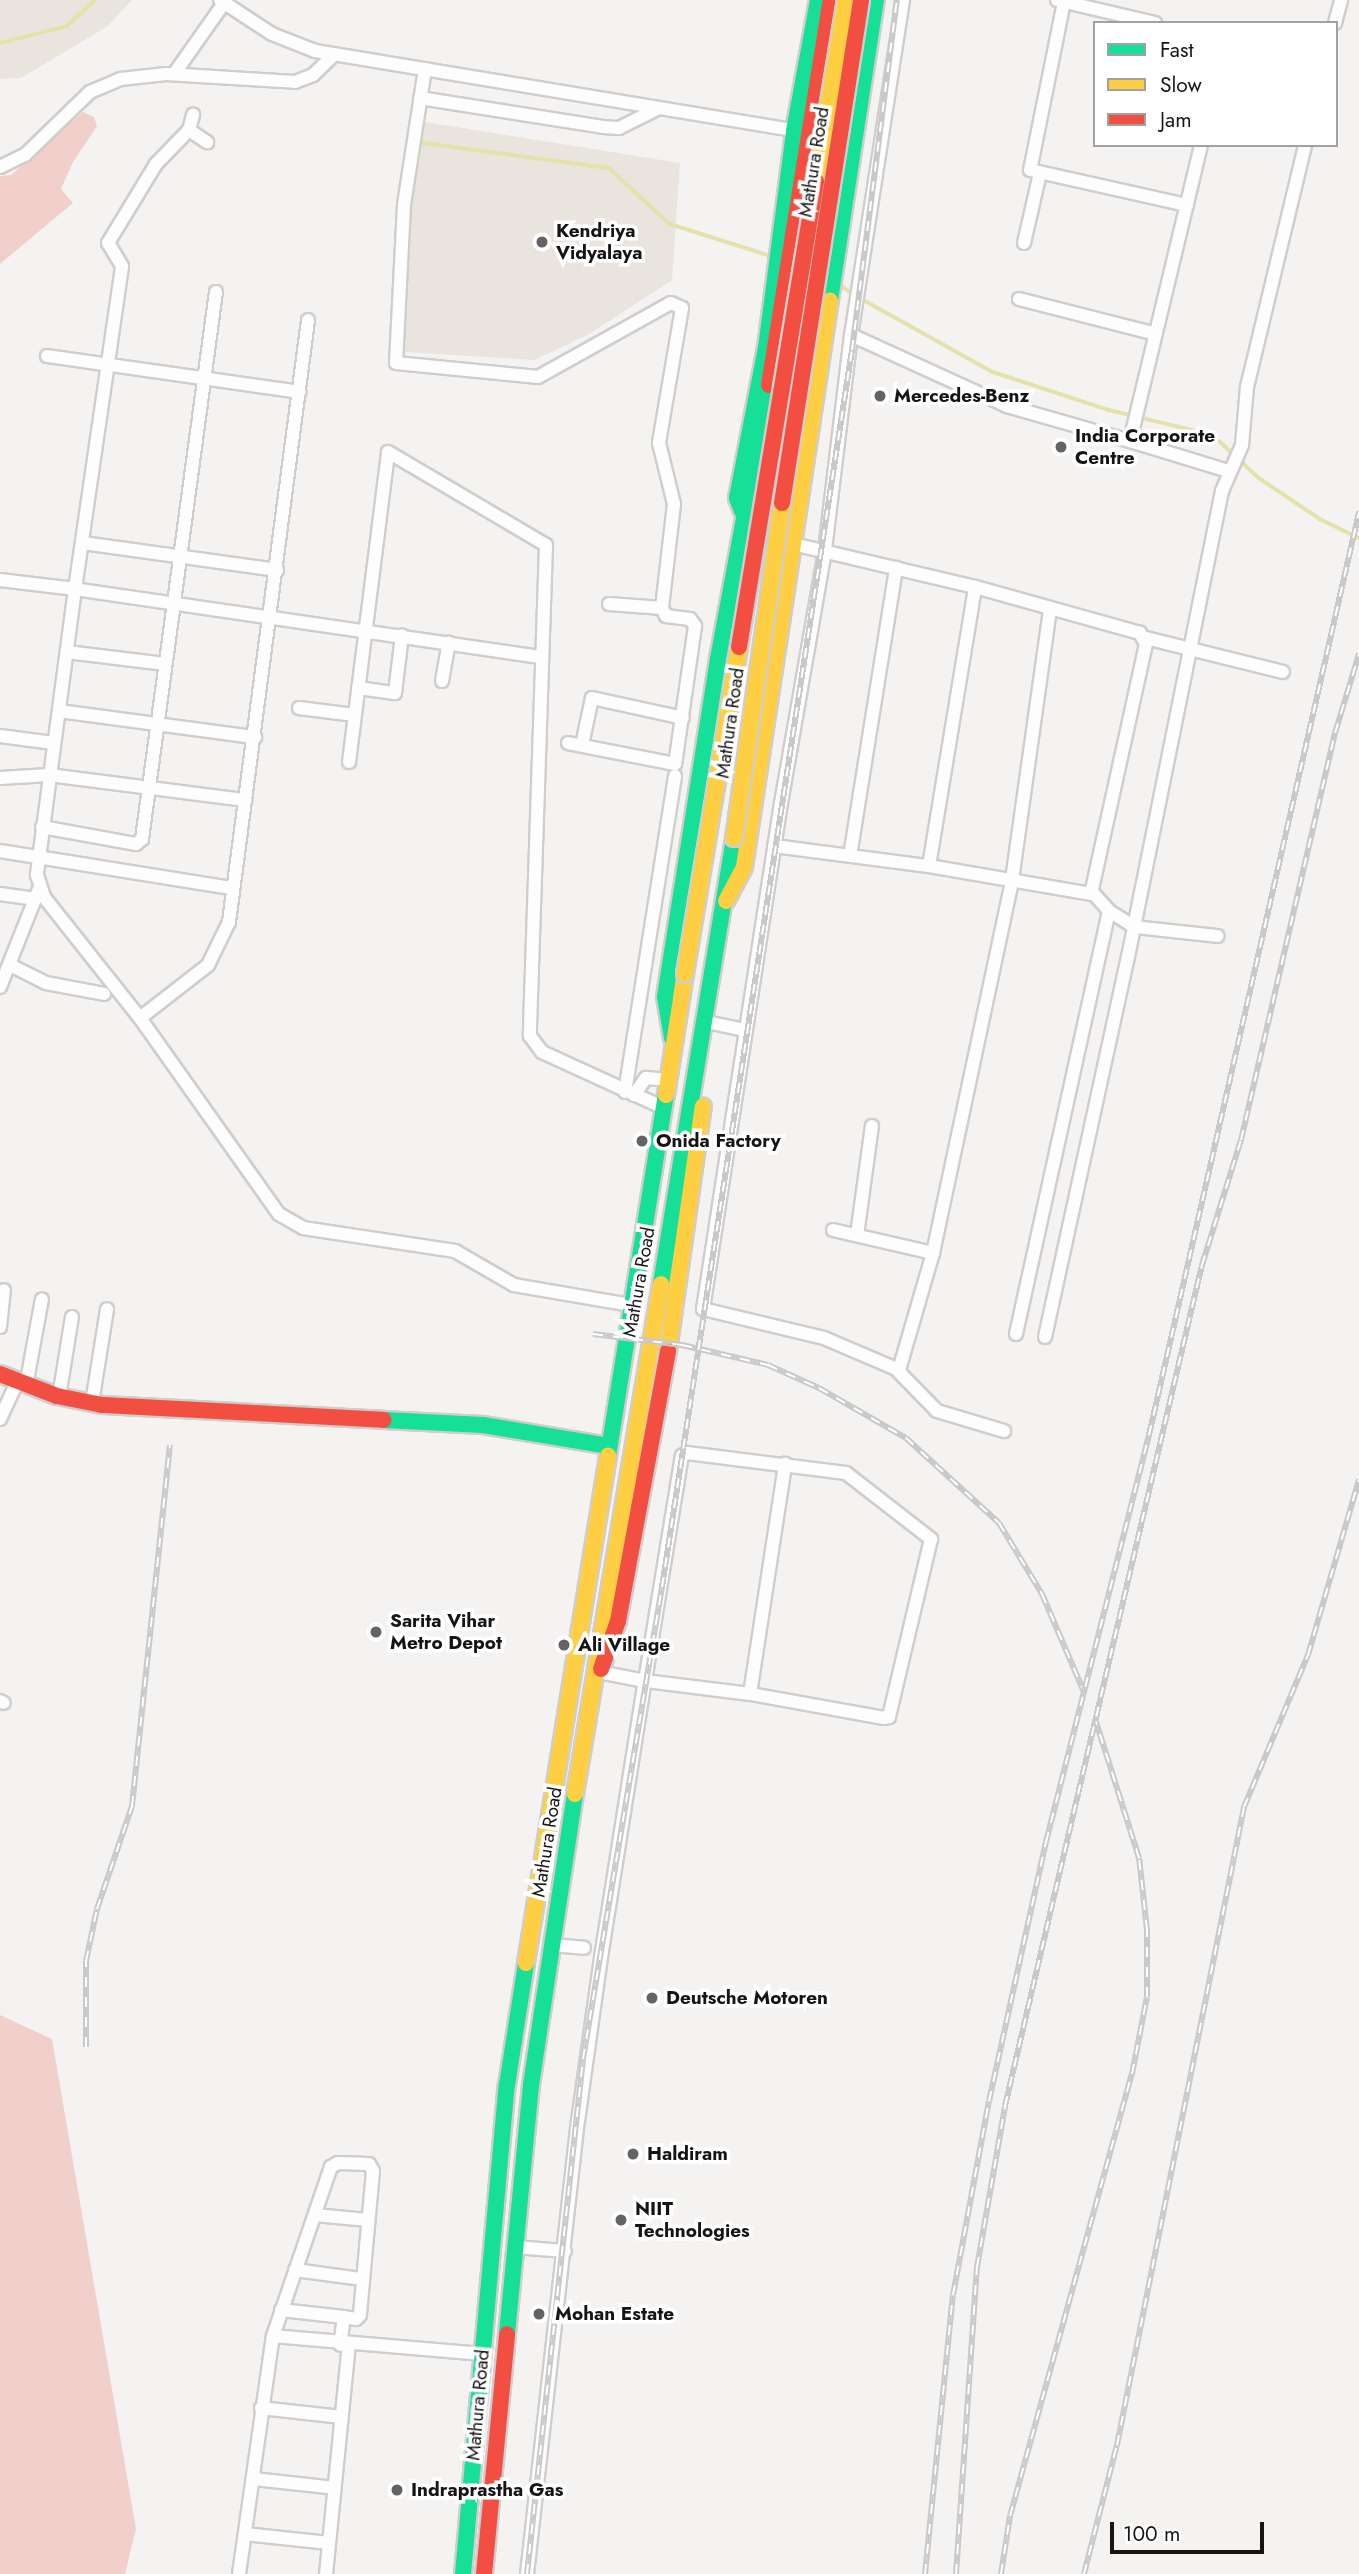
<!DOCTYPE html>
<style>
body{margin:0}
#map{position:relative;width:1359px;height:2574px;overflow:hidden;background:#f5f3f1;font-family:Jost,sans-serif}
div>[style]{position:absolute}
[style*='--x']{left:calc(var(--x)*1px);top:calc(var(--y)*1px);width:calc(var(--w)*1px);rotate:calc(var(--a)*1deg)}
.built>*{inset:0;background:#eae4df}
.green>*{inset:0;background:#f1cfca}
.stream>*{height:3.5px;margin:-1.75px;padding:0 1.75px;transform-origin:1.75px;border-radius:1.75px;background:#e4e2aa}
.roads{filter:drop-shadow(2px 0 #d0cecd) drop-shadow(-2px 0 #d0cecd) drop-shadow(0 2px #d0cecd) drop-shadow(0 -2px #d0cecd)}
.street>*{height:12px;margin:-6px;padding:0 6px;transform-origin:6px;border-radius:6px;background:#fefdfd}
.fast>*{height:16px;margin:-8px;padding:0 8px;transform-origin:8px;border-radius:8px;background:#16e098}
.slow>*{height:16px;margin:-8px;padding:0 8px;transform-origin:8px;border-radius:8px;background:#ffcf43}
.jam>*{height:16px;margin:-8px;padding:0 8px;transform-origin:8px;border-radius:8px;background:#f24e42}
.rail>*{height:6px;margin-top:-3px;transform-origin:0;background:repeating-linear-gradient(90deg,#fff 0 10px,#cac9c9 0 20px);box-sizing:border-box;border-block:2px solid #cac9c9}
.bridges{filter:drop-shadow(2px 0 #d0cecd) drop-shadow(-2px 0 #d0cecd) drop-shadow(0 2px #d0cecd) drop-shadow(0 -2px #d0cecd)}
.slow-bridge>*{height:16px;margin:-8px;padding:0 8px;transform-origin:8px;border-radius:8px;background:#ffcf43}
.jam-bridge>*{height:16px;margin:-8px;padding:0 8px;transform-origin:8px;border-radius:8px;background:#f24e42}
.dots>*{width:19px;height:19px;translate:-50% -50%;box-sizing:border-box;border:4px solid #fff;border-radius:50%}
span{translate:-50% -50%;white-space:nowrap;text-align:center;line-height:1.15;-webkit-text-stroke:7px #fff;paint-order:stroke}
.street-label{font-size:19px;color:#171514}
.poi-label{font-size:19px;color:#171514;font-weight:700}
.left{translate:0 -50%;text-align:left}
.legend{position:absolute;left:1093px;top:21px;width:245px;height:126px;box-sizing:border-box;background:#fff;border:2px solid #a2a1a1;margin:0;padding:9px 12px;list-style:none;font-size:21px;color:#171514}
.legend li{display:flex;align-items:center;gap:14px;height:35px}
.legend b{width:35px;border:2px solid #a2a1a1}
.scale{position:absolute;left:1110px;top:2522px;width:154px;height:32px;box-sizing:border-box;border:4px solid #171514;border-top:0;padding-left:9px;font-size:21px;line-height:24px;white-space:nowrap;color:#171514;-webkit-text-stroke:5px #fff;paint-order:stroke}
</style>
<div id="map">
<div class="built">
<i style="clip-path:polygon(0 0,132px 0,108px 26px,21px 78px,0 79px)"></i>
<i style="clip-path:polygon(425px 122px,680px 163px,672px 280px,591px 333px,535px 360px,403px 352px,413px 172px)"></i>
</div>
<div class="green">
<i style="clip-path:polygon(83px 112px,94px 117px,97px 126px,73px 162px,61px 189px,73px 203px,0 264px,0 176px,11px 175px)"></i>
<i style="clip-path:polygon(0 2015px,52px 2039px,136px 2529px,125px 2574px,0 2574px)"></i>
</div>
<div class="stream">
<i style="--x:0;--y:43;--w:69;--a:-14.2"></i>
<i style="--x:67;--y:26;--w:38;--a:-43"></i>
<i style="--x:423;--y:143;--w:188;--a:7.7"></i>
<i style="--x:609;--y:168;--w:83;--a:42.6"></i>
<i style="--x:670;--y:224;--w:106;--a:17.6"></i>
<i style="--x:839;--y:285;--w:17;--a:31"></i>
<i style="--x:860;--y:298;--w:152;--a:29.1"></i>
<i style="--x:993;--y:372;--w:122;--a:18.1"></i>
<i style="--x:1109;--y:410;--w:107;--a:13.5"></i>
<i style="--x:1213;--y:435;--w:63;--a:43.1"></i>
<i style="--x:1259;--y:478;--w:73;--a:33.9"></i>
<i style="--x:1320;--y:519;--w:43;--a:26"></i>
</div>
<div class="roads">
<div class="street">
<i style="--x:220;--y:0;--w:62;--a:33.2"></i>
<i style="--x:272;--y:34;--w:46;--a:21.6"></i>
<i style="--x:315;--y:51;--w:494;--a:9.4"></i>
<i style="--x:903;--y:0;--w:339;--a:98.8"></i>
<i style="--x:851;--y:335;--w:218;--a:96.9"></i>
<i style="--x:825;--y:551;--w:256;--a:99.9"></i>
<i style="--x:781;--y:803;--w:512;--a:98.76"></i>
<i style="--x:703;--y:1309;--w:124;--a:13.5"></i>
<i style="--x:824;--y:1338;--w:82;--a:23.1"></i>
<i style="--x:899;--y:1370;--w:122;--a:-73.8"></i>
<i style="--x:1057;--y:0;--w:101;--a:13.2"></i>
<i style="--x:1064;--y:2;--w:171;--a:101.4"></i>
<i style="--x:1030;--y:170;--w:161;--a:12.6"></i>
<i style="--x:1335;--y:23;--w:24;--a:-75"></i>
<i style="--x:425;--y:69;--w:138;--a:98.8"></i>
<i style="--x:404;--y:205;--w:158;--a:92.9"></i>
<i style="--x:396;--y:363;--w:143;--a:5.6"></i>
<i style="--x:538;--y:377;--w:152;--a:-29.1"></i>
<i style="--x:671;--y:303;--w:12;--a:24"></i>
<i style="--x:682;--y:308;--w:137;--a:99.7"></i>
<i style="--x:659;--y:443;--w:63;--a:76.2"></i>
<i style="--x:674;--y:504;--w:105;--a:96.6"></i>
<i style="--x:662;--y:608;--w:9;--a:63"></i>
<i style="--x:666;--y:616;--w:24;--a:7"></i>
<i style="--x:690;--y:619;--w:9;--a:54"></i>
<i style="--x:695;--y:626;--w:139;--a:98.2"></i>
<i style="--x:675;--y:764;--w:109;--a:-168.9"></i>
<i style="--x:174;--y:74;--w:87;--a:-54.8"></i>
<i style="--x:420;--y:98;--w:185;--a:9"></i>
<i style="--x:603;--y:127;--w:16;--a:4"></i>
<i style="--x:619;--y:128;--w:45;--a:-26.6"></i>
<i style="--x:189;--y:130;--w:22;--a:34"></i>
<i style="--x:0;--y:167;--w:28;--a:-26"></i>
<i style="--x:25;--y:155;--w:91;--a:-44.1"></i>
<i style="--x:90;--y:92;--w:34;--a:-23"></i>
<i style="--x:121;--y:79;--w:45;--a:-6.3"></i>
<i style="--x:166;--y:74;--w:129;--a:3.5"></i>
<i style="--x:295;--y:82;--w:19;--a:-21"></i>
<i style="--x:313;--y:75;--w:30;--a:-44"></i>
<i style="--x:1024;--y:243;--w:72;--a:-77.1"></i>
<i style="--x:1019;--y:299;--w:141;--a:14.3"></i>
<i style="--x:851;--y:335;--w:171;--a:24.5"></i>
<i style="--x:1007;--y:406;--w:128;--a:15.9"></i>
<i style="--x:1130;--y:441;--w:304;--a:-76.5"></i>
<i style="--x:47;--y:356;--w:255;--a:8.1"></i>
<i style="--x:1130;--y:441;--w:102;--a:17"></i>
<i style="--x:83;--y:543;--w:196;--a:7.9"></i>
<i style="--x:0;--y:580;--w:76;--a:6.8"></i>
<i style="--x:75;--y:589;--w:326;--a:-81.7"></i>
<i style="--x:122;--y:266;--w:27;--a:-121"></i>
<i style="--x:108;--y:243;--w:92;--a:-58.7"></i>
<i style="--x:156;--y:164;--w:47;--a:-45.9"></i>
<i style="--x:189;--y:130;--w:16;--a:-75"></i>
<i style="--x:609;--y:604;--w:53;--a:4.3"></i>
<i style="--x:1146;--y:638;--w:141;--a:13.9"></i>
<i style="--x:67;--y:652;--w:99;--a:7"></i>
<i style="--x:540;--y:657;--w:470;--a:-171.7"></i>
<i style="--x:75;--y:589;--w:289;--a:97.6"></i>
<i style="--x:37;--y:875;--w:23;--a:72"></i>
<i style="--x:44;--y:897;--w:154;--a:51.6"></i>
<i style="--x:140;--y:1018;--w:240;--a:54.7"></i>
<i style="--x:279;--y:1214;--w:28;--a:30"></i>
<i style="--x:303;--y:1228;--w:154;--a:8.6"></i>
<i style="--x:455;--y:1251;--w:68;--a:30"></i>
<i style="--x:514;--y:1285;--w:119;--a:9.7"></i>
<i style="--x:442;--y:681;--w:39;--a:-80"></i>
<i style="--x:358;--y:688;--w:37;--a:8"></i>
<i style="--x:395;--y:693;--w:58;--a:-83.1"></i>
<i style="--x:299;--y:708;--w:56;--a:7.1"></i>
<i style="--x:59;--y:711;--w:198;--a:7.6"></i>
<i style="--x:0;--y:736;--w:54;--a:7.4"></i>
<i style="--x:582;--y:745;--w:48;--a:-78"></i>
<i style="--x:592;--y:698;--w:93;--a:12.4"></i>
<i style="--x:349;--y:762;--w:312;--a:-82.8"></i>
<i style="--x:388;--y:452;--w:183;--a:30.5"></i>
<i style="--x:546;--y:545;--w:491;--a:91.9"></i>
<i style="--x:530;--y:1036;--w:20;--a:53"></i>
<i style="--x:542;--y:1052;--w:132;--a:24.6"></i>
<i style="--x:0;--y:778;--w:49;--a:-3.5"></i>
<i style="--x:49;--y:775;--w:198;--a:7.3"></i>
<i style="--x:42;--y:827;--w:96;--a:10.3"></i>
<i style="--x:136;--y:844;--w:8;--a:-40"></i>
<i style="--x:142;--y:839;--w:552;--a:-82.3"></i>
<i style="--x:774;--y:846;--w:156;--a:7.4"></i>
<i style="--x:929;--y:866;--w:164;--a:9.8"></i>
<i style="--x:1091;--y:894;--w:256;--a:-77.6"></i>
<i style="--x:1146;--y:644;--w:13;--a:-119"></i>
<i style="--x:1140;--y:633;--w:171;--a:-164.4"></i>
<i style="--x:975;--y:587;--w:187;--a:-166.7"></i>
<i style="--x:0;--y:851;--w:234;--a:9.1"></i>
<i style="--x:850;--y:856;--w:292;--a:-80.9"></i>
<i style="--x:929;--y:866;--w:283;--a:-80.6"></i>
<i style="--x:1093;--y:893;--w:24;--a:48"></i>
<i style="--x:1109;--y:911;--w:31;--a:32"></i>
<i style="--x:1135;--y:927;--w:83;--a:6.2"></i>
<i style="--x:0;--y:894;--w:36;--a:8"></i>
<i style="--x:10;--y:965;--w:40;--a:26.6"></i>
<i style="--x:46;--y:983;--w:59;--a:10.7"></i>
<i style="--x:0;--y:987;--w:105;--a:-68.3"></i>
<i style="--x:140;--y:1018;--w:86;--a:-37.9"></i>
<i style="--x:208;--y:965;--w:48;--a:-64"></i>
<i style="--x:229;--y:922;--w:607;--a:-82.52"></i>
<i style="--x:707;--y:1022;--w:39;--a:12"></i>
<i style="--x:625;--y:1092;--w:320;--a:-81"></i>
<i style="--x:634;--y:1095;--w:21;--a:-55"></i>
<i style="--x:646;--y:1078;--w:21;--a:5"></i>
<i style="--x:833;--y:1230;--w:103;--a:13"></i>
<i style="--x:933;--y:1253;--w:381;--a:-78"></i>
<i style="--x:1012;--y:880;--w:274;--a:-82"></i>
<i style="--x:857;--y:1235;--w:110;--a:-82.2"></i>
<i style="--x:0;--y:1327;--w:37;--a:-84"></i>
<i style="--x:1016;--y:1334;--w:433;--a:-77.6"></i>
<i style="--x:1045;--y:1337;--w:389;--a:-77.7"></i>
<i style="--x:1128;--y:957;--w:475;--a:-78.6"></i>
<i style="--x:1222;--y:491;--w:50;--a:-66.5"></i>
<i style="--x:1242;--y:445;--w:58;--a:-85.1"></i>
<i style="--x:1247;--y:387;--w:249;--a:-76.5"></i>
<i style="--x:897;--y:1370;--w:57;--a:45.7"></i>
<i style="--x:937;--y:1411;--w:70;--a:16.6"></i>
<i style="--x:26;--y:1386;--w:88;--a:-79.6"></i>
<i style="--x:59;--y:1397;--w:81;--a:-80.8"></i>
<i style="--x:92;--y:1403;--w:95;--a:-80.9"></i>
<i style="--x:0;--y:1419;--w:41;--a:-65.3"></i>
<i style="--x:750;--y:1694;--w:233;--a:-81.3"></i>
<i style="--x:0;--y:1701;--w:4;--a:27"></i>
<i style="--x:552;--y:1945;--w:32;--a:5"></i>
<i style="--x:315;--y:2215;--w:53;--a:5.4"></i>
<i style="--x:515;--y:2247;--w:50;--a:4.6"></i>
<i style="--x:295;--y:2270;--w:68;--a:7.7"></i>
<i style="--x:281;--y:2310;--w:63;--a:6.3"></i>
<i style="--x:273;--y:2336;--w:179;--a:-71.1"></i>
<i style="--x:331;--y:2167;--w:8;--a:-30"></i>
<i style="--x:338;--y:2163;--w:31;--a:2"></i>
<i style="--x:369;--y:2164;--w:8;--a:60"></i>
<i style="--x:373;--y:2171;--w:145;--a:95.2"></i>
<i style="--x:360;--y:2315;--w:6;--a:135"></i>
<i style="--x:356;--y:2319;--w:12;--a:-171"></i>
<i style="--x:344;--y:2317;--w:28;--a:98"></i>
<i style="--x:261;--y:2408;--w:81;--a:6.4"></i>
<i style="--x:254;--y:2479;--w:81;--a:6.3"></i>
<i style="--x:245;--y:2534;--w:84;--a:6.1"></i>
<i style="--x:239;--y:2574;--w:240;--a:-81.9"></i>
<i style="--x:273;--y:2336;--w:210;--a:4.9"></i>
<i style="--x:326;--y:2574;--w:232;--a:-84.3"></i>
<i style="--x:527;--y:2574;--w:456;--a:-83.6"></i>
<i style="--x:578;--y:2121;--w:172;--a:-82"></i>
<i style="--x:602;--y:1951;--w:273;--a:-81"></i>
<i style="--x:645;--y:1681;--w:228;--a:-80.7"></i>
<i style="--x:682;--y:1456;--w:6;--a:-31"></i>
<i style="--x:687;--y:1453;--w:160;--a:7.2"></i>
<i style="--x:846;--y:1473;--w:108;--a:37.8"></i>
<i style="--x:931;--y:1539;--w:183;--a:103.3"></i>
<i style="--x:889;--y:1717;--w:5;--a:169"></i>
<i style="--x:884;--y:1718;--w:136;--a:-169.8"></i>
<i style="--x:750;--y:1694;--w:106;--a:-172.9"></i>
<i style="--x:645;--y:1681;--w:52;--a:-168.9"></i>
</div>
<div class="fast">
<i style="--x:830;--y:300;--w:304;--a:-81.3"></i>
<i style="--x:743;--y:513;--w:16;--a:-112"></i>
<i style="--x:737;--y:498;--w:153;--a:-79.1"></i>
<i style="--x:766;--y:348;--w:219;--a:-82.6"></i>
<i style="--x:794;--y:131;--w:133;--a:-79.6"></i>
<i style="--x:672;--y:1038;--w:42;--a:-99.7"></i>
<i style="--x:665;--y:997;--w:342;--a:-81.1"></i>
<i style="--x:718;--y:659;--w:279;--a:-79.5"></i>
<i style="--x:661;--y:1284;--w:452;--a:-80.7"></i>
<i style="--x:384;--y:1420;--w:99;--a:2.9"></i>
<i style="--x:483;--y:1425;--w:127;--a:9.5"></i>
<i style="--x:608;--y:1456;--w:366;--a:-80.9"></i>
<i style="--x:507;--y:2334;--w:250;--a:-84.5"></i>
<i style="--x:531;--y:2085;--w:294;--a:-81.4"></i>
<i style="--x:463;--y:2574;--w:491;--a:-84.9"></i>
<i style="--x:507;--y:2085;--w:123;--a:-81.1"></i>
</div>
<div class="slow">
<i style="--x:726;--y:901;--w:38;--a:-62"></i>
<i style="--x:744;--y:867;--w:573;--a:-81.38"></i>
<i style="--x:666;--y:1095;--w:122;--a:-81.1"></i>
<i style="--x:668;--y:1351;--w:247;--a:-81.9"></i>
<i style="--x:575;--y:1794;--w:517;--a:-80.43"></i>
<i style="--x:526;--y:1963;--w:514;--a:-80.81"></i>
</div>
<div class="jam">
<i style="--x:769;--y:385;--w:390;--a:-80.9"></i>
<i style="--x:0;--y:1374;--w:61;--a:21.1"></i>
<i style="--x:57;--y:1396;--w:46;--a:11.3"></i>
<i style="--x:102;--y:1405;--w:282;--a:3"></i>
<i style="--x:601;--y:1669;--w:51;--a:-70.5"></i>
<i style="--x:618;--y:1621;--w:275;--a:-79.5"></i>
<i style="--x:484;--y:2574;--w:241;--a:-84.5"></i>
</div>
</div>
<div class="rail">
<i style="--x:593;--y:1334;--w:90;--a:7"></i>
<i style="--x:682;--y:1345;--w:88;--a:13.1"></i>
<i style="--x:768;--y:1365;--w:56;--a:24.3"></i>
<i style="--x:819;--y:1388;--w:100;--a:29.9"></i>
<i style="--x:906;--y:1438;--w:126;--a:42.4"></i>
<i style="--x:999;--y:1523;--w:83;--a:58.8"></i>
<i style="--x:1042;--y:1594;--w:107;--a:66.8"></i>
<i style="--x:86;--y:2047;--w:86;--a:-90"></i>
<i style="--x:86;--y:1961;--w:53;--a:-78.1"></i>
<i style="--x:97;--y:1909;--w:109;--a:-71.2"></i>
<i style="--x:132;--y:1806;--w:363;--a:-84"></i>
<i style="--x:527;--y:2574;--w:518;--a:-83.79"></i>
<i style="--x:583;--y:2059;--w:479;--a:-80.5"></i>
<i style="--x:662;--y:1587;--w:1252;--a:-81.27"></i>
<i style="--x:852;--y:350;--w:353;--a:-82.7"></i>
<i style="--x:925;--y:2574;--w:280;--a:-84.3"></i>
<i style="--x:953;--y:2295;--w:197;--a:-79.5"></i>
<i style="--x:989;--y:2101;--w:265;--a:-77.6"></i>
<i style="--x:1046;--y:1842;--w:420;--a:-75.8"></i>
<i style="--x:1149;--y:1435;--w:947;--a:-77.18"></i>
<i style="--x:956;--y:2574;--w:308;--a:-86.1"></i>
<i style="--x:977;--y:2267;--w:163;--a:-80.1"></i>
<i style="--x:1005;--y:2106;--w:864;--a:-76.82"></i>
<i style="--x:1202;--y:1265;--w:131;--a:-72.7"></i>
<i style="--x:1241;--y:1140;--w:418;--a:-77"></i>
<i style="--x:1335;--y:733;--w:83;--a:-73.1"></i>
<i style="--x:1001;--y:2574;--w:59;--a:-81.2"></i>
<i style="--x:1010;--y:2516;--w:459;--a:-74.6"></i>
<i style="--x:1132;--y:2074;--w:78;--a:-79"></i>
<i style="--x:1147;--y:1997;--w:67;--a:-90"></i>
<i style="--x:1147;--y:1930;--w:72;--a:-96.3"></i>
<i style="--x:1139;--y:1858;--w:143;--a:-107.5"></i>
<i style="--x:1084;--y:2574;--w:133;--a:-75.7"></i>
<i style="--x:1117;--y:2445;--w:651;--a:-78.74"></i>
<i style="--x:1244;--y:1807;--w:165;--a:-67.2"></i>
<i style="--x:1308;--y:1655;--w:183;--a:-73.8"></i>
</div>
<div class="bridges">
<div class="slow-bridge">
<i style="--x:816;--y:181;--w:183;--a:-80.6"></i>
<i style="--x:734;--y:838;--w:338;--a:-81.8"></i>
<i style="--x:685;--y:974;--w:331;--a:-80.6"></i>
</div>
<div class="jam-bridge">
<i style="--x:782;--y:503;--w:509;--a:-81.07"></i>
<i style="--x:739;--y:647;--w:472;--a:-80.6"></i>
</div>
</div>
<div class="dots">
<i style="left:542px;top:242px;background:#656361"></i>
<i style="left:880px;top:396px;background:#656361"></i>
<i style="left:1061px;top:447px;background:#656361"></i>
<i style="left:642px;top:1141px;background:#656361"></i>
<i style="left:376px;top:1632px;background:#656361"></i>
<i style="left:564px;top:1645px;background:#656361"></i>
<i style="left:652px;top:1998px;background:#656361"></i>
<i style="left:633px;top:2154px;background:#656361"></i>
<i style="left:621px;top:2220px;background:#656361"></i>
<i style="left:539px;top:2314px;background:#656361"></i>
<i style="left:397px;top:2490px;background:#656361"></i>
</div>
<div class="street-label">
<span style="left:814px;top:162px;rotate:-81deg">Mathura Road</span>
<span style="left:730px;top:723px;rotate:-82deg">Mathura Road</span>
<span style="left:639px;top:1282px;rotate:-80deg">Mathura Road</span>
<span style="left:547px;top:1842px;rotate:-81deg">Mathura Road</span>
<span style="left:478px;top:2405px;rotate:-85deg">Mathura Road</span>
</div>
<div class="poi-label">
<span class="left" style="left:556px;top:242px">Kendriya<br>Vidyalaya</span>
<span class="left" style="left:894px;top:396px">Mercedes-Benz</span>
<span class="left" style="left:1075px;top:447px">India Corporate<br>Centre</span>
<span class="left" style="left:656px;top:1141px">Onida Factory</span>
<span class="left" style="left:390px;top:1632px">Sarita Vihar<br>Metro Depot</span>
<span class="left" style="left:578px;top:1645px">Ali Village</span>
<span class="left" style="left:666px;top:1998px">Deutsche Motoren</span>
<span class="left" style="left:647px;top:2154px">Haldiram</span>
<span class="left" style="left:635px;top:2220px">NIIT<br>Technologies</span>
<span class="left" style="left:555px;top:2314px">Mohan Estate</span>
<span class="left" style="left:411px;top:2490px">Indraprastha Gas</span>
</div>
<ul class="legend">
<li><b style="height:9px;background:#16e098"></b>Fast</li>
<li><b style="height:9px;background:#ffcf43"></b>Slow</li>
<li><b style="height:9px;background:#f24e42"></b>Jam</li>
</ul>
<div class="scale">100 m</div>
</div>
